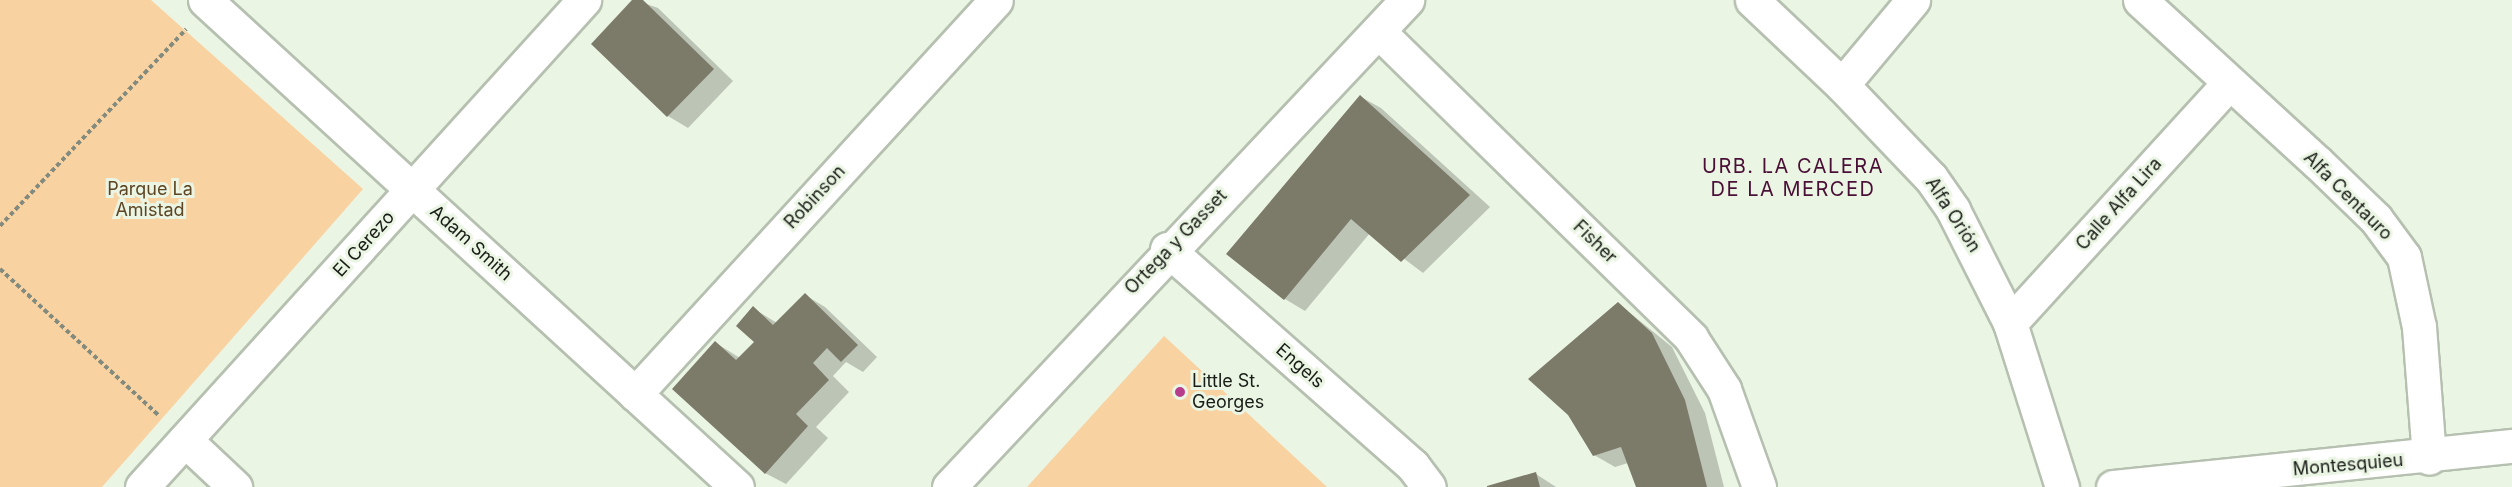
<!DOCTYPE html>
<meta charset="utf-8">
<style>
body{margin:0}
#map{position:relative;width:2512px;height:487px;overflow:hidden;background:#ebf5e4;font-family:Inter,sans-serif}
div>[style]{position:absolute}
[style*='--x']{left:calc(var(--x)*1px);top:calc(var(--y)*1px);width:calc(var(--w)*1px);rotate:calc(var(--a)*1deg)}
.green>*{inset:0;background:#f8d2a1}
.shadow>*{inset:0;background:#0003}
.building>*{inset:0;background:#7c7a69}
.path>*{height:4px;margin-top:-2px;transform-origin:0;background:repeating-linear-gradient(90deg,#838a7e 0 4.5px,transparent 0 7.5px)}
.roads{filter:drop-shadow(2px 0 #b6c0b0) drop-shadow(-2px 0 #b6c0b0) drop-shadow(0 2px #b6c0b0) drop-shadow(0 -2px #b6c0b0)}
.minor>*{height:33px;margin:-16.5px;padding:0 16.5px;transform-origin:16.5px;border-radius:16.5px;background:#fff}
.dots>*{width:16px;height:16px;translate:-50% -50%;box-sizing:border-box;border:3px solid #ebf5e4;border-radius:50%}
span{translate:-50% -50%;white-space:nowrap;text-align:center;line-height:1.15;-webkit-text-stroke:6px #ebf5e4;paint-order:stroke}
.park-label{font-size:18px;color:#5d4523}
.street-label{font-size:18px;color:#181c16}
.poi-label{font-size:18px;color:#181c16}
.left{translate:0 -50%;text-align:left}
.neighbourhood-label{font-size:20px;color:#4a0f36;letter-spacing:1.5px}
</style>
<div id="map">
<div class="green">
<i style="clip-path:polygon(0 0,151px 0,363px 189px,102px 487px,0 487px)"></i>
<i style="clip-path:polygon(1164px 336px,1327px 487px,1027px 487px)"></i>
</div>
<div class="shadow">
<i style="clip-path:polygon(635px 0,658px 8px,733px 81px,688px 128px,668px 116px,593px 44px)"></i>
<i style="clip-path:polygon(1361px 97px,1381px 108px,1490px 207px,1423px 273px,1370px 233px,1305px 311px,1285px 299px)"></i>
<i style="clip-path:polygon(805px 295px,825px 307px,877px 357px,863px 372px,846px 362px,833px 376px,849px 392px,816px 427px,828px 438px,786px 484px,765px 473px,716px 343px,740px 358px,756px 342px,753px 308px,777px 323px)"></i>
<i style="clip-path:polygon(1619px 304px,1672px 347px,1705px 413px,1724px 487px,1638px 487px,1628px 463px,1615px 467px,1594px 455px)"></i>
<i style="clip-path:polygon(1536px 474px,1556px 487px,1491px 487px)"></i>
</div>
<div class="building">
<i style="clip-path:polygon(632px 0,643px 0,714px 69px,667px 117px,591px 44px)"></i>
<i style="clip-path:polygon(1360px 95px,1470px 195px,1401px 262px,1351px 219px,1284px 300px,1226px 254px)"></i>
<i style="clip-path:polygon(805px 293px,858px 345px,841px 362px,827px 348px,813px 363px,829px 380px,796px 414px,808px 426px,765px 474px,672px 389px,715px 341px,736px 360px,754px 342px,736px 326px,753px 306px,773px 325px)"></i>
<i style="clip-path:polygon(1618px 302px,1652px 333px,1685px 400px,1707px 487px,1636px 487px,1621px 447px,1593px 456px,1568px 415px,1528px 379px)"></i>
<i style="clip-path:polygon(1536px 472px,1540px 487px,1487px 487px,1487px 486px)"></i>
</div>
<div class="path">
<i style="--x:0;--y:226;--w:271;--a:-46.6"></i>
<i style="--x:0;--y:269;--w:215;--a:42.7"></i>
</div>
<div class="roads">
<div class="minor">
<i style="--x:205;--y:0;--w:721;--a:42.47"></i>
<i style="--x:1752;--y:0;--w:124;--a:43.4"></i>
<i style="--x:1842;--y:85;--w:129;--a:46.3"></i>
<i style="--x:1931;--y:178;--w:39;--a:55"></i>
<i style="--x:1953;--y:210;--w:127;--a:63.2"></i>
<i style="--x:2010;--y:323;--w:172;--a:72.4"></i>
<i style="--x:2140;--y:0;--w:240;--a:42.5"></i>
<i style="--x:2317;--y:162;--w:82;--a:44"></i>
<i style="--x:2376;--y:219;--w:47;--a:53.6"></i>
<i style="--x:2404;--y:257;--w:72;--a:77.9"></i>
<i style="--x:2419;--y:327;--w:131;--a:85.6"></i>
<i style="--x:1379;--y:32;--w:437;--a:44.4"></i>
<i style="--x:1691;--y:338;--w:61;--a:57.1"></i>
<i style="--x:1724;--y:389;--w:104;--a:70.3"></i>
<i style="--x:1842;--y:85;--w:111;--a:-50.1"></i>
<i style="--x:1167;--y:249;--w:328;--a:41.4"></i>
<i style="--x:1413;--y:466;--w:26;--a:53"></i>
<i style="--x:2010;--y:323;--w:322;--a:-47.6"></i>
<i style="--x:635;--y:394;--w:534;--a:-47.5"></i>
<i style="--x:185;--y:440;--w:69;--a:43.2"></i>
<i style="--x:142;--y:487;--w:658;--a:-47.77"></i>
<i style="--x:949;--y:487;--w:669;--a:-46.76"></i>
<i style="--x:2113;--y:487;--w:401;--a:-5.9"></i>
</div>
</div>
<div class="dots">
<i style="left:1180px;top:392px;background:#b73c8c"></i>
</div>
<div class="park-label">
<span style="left:150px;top:200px">Parque La<br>Amistad</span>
</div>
<div class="street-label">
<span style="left:2348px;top:196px;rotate:45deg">Alfa Centauro</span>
<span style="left:815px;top:197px;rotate:-47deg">Robinson</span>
<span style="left:2119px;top:204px;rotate:-48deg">Calle Alfa Lira</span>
<span style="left:1953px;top:215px;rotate:57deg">Alfa Orión</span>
<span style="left:1176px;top:242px;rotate:-46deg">Ortega y Gasset</span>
<span style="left:1595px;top:242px;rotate:44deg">Fisher</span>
<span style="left:471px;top:243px;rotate:42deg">Adam Smith</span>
<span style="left:364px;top:244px;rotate:-48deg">El Cerezo</span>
<span style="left:1300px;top:366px;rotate:41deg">Engels</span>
<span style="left:2348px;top:465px;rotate:-5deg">Montesquieu</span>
</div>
<div class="poi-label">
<span class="left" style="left:1192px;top:392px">Little St.<br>Georges</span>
</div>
<div class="neighbourhood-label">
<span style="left:1793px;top:178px">URB. LA CALERA<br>DE LA MERCED</span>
</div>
</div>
